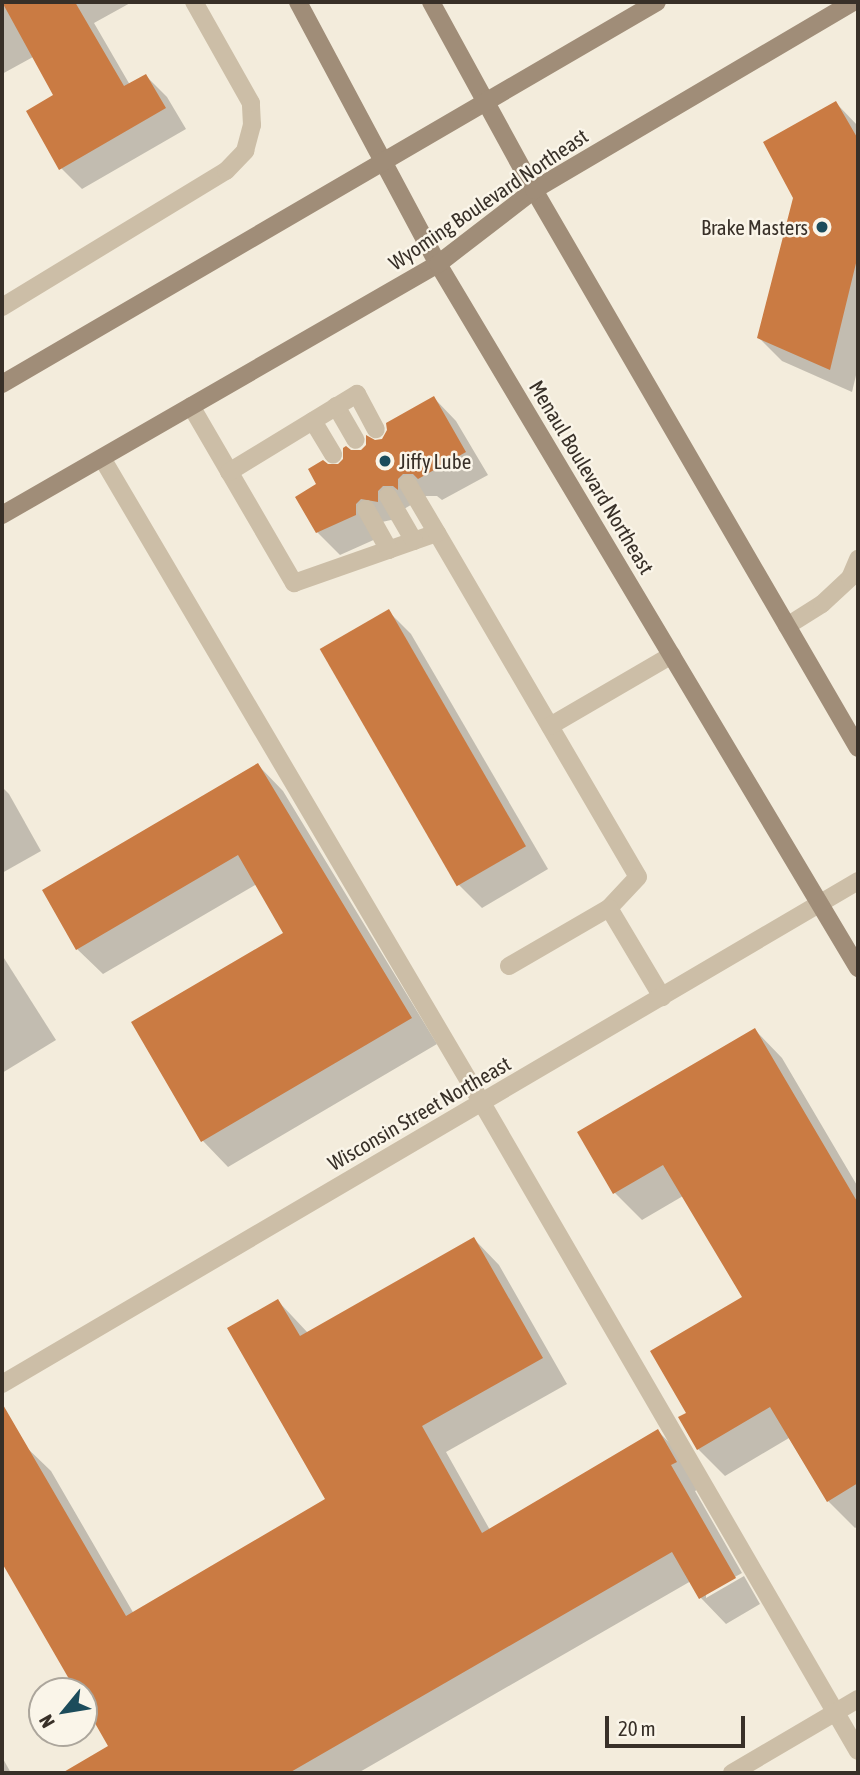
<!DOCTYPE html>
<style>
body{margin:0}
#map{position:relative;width:860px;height:1775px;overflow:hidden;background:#f3ecdc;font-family:"Asap Condensed",sans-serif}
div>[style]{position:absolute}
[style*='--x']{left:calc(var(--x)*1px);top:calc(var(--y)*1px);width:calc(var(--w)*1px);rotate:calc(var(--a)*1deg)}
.shadow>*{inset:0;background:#0003}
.building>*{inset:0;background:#ca7b43;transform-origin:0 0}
.service>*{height:18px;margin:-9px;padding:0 9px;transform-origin:9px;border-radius:9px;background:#ccbea7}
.minor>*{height:18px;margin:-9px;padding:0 9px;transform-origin:9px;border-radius:9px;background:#ccbea7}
.secondary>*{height:18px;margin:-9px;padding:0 9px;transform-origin:9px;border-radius:9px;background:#a08d78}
.dots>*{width:19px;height:19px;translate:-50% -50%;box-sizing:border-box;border:4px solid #faf5e9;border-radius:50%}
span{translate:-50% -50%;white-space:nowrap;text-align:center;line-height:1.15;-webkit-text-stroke:5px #faf5e9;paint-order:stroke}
.street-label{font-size:21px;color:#383028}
.poi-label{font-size:21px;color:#383028}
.right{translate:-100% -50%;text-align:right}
.left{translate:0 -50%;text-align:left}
.frame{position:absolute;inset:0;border:4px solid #383028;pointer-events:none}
.north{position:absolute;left:28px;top:1677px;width:70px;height:70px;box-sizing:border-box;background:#faf5e9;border:2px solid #aca69c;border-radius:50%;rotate:240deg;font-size:19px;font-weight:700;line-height:28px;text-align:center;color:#383028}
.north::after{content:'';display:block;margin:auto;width:24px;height:32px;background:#1c4c5b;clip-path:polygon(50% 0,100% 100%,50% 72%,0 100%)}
.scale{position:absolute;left:605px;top:1716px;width:140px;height:32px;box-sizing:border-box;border:4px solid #383028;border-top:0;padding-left:9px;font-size:21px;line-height:24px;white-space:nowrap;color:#383028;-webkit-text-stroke:5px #faf5e9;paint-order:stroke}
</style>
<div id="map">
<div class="shadow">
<i style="clip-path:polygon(2px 2px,132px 2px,94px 23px,130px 85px,146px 76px,167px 97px,186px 129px,82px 189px,61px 168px,56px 96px,33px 57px,2px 74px)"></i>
<i style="clip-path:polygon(836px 103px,858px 126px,858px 367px,852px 392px,782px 361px,759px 338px)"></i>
<i style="clip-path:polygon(434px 398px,456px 421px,488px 475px,442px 500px,437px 496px,426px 496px,404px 509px,399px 523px,391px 520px,382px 522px,378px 538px,340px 555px,317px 532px,319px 485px,327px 466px,339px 466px,350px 452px,362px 452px,383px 440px)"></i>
<i style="clip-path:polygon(389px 612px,411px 634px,548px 869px,482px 908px,459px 885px)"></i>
<i style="clip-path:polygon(258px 765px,283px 791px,437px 1044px,228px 1167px,203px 1141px,134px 1023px,286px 934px,257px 884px,103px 974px,77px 949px)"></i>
<i style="clip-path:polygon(2px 787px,9px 794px,41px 851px,2px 873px)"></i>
<i style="clip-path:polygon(2px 955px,56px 1040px,2px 1073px)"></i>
<i style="clip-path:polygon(755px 1030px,782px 1058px,858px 1187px,858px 1526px,855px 1528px,828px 1501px,789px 1438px,725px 1476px,698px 1449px,688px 1413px,744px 1298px,683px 1196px,642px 1220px,615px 1193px,580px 1133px)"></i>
<i style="clip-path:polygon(474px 1239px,499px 1265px,567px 1384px,446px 1452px,490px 1530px,658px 1431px,683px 1457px,701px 1488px,695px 1491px,742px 1573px,706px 1593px,706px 1598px,744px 1576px,760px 1604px,726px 1624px,701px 1598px,691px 1581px,358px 1773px,65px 1773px,111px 1747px,84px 1701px,84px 1691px,78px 1691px,2px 1559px,2px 1459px,25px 1446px,51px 1471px,134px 1614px,328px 1500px,278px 1301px,308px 1333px)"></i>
<i style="clip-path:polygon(2px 1757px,11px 1773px,2px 1773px)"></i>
</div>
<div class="building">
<i style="clip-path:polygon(2px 2px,75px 2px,124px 86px,146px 74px,166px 108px,59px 170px,26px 111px,53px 95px)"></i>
<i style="clip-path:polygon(836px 101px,858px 139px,858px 255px,830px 370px,757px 338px,793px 198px,763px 142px)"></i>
<i style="clip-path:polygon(434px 396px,466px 452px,418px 479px,413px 474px,403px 474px,398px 479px,398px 490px,393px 486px,383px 486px,378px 491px,378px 502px,361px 499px,356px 504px,356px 515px,316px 533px,295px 497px,316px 484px,308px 469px,323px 460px,328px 464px,338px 464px,343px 459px,343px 448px,346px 446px,351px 450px,361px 450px,366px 445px,366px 435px,375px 440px,382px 439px,387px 430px,386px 423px)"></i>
<i style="left:389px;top:609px;width:274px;height:80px;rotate:60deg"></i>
<i style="clip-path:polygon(258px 763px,412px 1018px,201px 1142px,131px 1022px,283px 933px,238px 855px,76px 950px,42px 890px)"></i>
<i style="clip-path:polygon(755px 1028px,858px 1203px,858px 1483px,827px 1502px,770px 1407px,697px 1450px,678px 1417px,686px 1413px,650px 1351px,742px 1297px,663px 1165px,613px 1194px,577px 1132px)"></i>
<i style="clip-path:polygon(474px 1237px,543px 1358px,422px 1426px,482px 1533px,658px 1429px,677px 1462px,671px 1465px,736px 1578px,699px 1599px,672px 1552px,289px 1773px,62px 1773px,108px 1746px,84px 1704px,84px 1691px,76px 1691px,2px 1563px,2px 1403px,126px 1616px,325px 1499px,227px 1328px,278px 1299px,300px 1336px)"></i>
</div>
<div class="service">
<i style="--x:191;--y:406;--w:205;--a:59.8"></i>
<i style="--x:294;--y:583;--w:151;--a:-19.3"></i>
<i style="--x:437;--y:533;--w:398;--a:59.7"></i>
<i style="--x:638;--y:877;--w:42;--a:133.1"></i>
<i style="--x:336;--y:406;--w:39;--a:60"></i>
<i style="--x:313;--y:421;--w:39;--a:59"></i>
<i style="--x:102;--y:458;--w:749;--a:59.5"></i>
<i style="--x:482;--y:1103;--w:749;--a:59.88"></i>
<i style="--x:229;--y:472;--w:150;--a:-31.4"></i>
<i style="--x:357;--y:394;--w:40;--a:62"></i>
<i style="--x:408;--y:484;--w:57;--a:59.4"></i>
<i style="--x:388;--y:496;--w:52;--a:60"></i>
<i style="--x:366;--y:509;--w:47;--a:60.7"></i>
<i style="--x:550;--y:726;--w:141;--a:-30.2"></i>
<i style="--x:509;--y:966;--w:116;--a:-30.1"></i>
<i style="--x:609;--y:908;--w:104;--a:59.2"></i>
</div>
<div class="minor">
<i style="--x:2;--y:307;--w:262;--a:-31.3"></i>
<i style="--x:226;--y:171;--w:28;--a:-46"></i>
<i style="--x:245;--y:151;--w:27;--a:-75"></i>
<i style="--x:252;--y:125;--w:22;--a:-93"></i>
<i style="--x:251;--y:103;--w:116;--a:-119.4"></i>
<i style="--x:787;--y:626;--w:41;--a:-32.2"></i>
<i style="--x:822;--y:604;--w:38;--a:-43"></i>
<i style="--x:850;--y:578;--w:21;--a:-67"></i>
<i style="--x:2;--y:1384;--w:993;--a:-30.44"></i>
<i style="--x:732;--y:1773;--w:146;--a:-30.4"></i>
</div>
<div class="secondary">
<i style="--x:298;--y:2;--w:297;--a:61.9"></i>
<i style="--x:438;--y:264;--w:820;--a:59.18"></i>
<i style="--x:431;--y:2;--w:214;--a:61.3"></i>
<i style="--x:534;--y:190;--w:645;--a:59.86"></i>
<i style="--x:2;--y:384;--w:758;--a:-30.25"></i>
<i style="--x:2;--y:515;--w:503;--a:-29.93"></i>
<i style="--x:438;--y:264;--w:121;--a:-37.6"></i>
<i style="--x:534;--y:190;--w:370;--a:-30.5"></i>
</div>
<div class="dots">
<i style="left:822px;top:227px;background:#1c4c5b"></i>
<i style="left:385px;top:461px;background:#1c4c5b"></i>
</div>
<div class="street-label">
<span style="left:488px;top:199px;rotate:-34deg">Wyoming Boulevard Northeast</span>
<span style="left:592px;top:477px;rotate:59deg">Menaul Boulevard Northeast</span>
<span style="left:419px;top:1113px;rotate:-30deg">Wisconsin Street Northeast</span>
</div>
<div class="poi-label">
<span class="right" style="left:808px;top:227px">Brake Masters</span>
<span class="left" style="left:399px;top:461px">Jiffy Lube</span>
</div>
<div class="frame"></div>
<div class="north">N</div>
<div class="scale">20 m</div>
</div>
